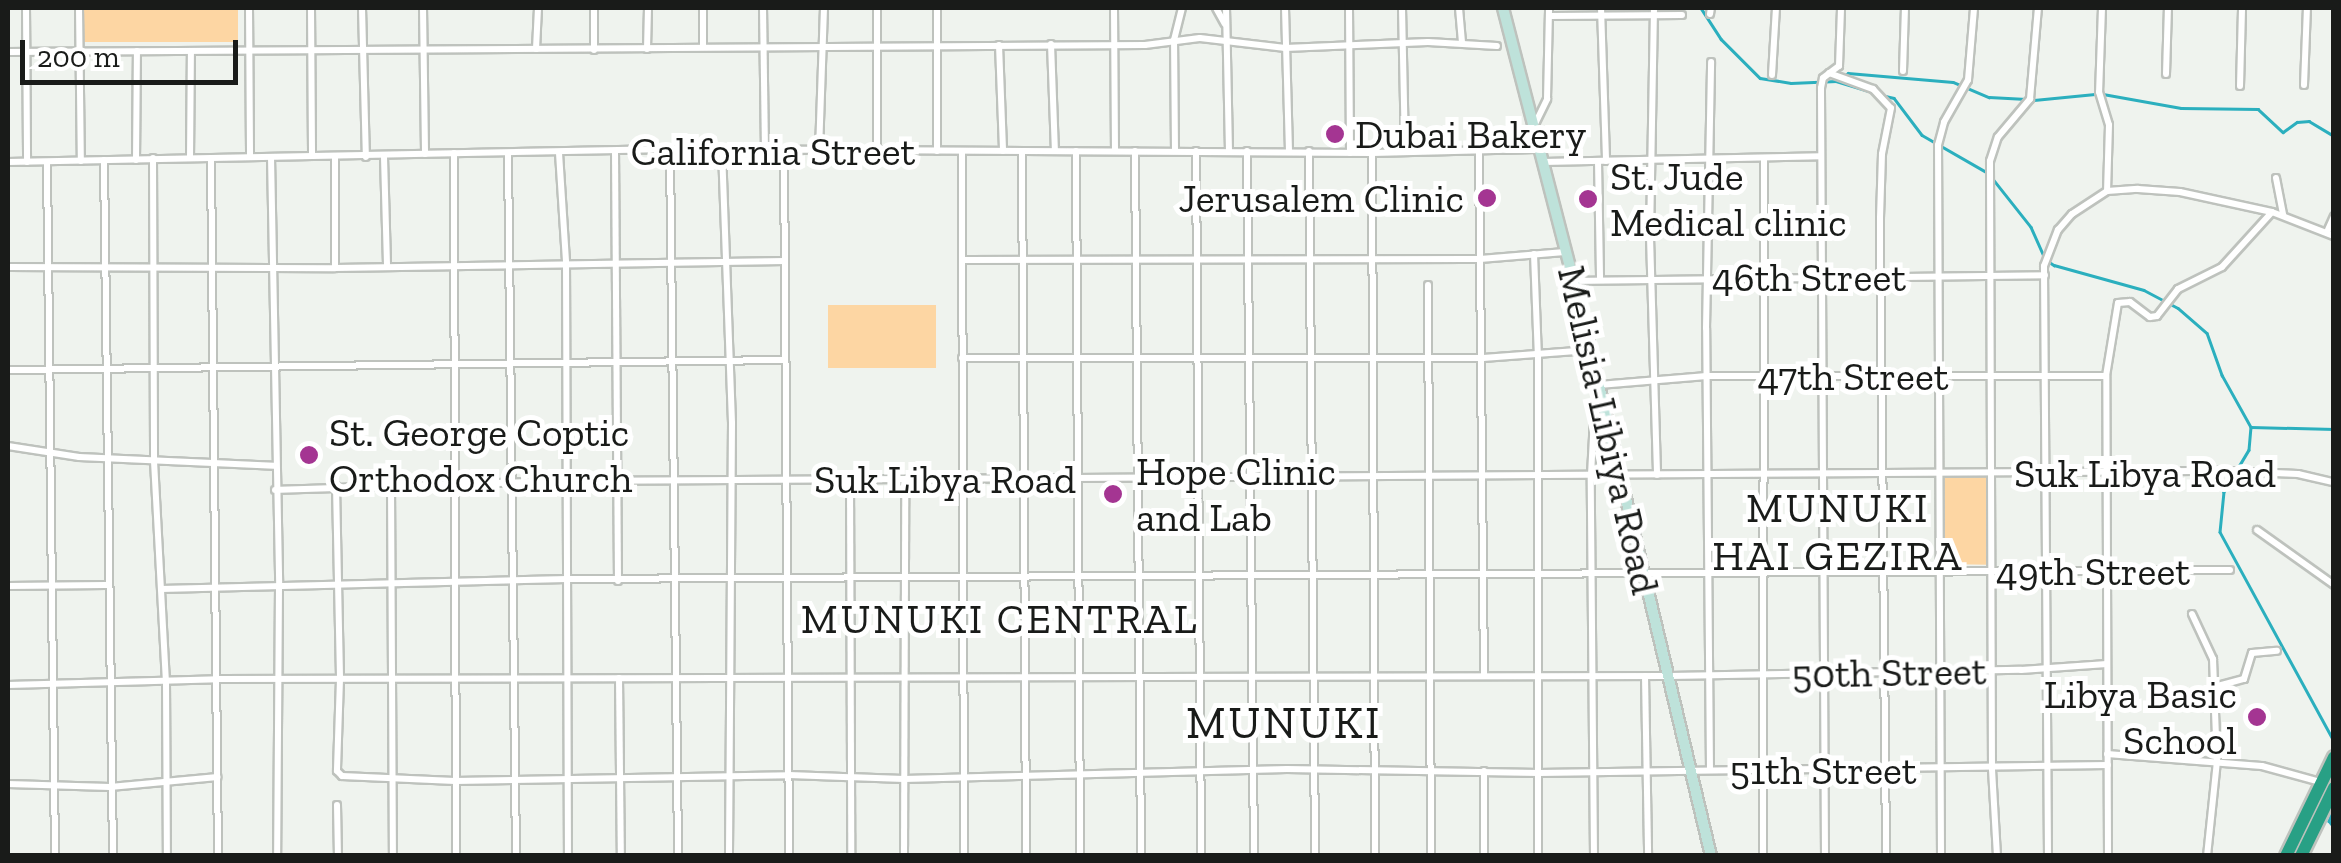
<!DOCTYPE html>
<style>
body{margin:0}
#map{position:relative;width:2341px;height:863px;overflow:hidden;background:#eff3ee;font-family:"Zilla Slab",serif}
div>[style]{position:absolute}
[style*='--x']{left:calc(var(--x)*1px);top:calc(var(--y)*1px);width:calc(var(--w)*1px);rotate:calc(var(--a)*1deg)}
.green>*{inset:0;background:#fdd6a3;transform-origin:0 0}
.stream>*{height:2.5px;margin:-1.25px;padding:0 1.25px;transform-origin:1.25px;border-radius:1.25px;background:#2bafbe}
.roads{filter:drop-shadow(2px 0 #bec2bd) drop-shadow(-2px 0 #bec2bd) drop-shadow(0 2px #bec2bd) drop-shadow(0 -2px #bec2bd)}
.street>*{height:6px;margin:-3px;padding:0 3px;transform-origin:3px;border-radius:3px;background:#fff}
.secondary>*{height:10px;margin:-5px;padding:0 5px;transform-origin:5px;border-radius:5px;background:#bee2da}
.highway>*{height:12px;margin:-6px;padding:0 6px;transform-origin:6px;border-radius:6px;background:#28a085}
.dots>*{width:28px;height:28px;translate:-50% -50%;box-sizing:border-box;border:5px solid #fff;border-radius:50%}
span{translate:-50% -50%;white-space:nowrap;text-align:center;line-height:1.15;-webkit-text-stroke:10px #fff;paint-order:stroke}
.poi-label{font-size:40px;color:#191b19}
.left{translate:0 -50%;text-align:left}
.right{translate:-100% -50%;text-align:right}
.street-label{font-size:40px;color:#191b19}
.neighbourhood-label{font-size:42px;color:#191b19;letter-spacing:2.5px}
.quarter-label{font-size:45px;color:#191b19;letter-spacing:2.5px}
.frame{position:absolute;inset:0;border:10px solid #191b19;pointer-events:none}
.scale{position:absolute;left:20px;top:40px;width:218px;height:45px;box-sizing:border-box;border:5px solid #191b19;border-top:0;padding-left:12px;font-size:30px;line-height:35px;white-space:nowrap;color:#191b19;-webkit-text-stroke:8px #fff;paint-order:stroke}
</style>
<div id="map">
<div class="green">
<i style="left:83px;top:8px;width:155px;height:34px"></i>
<i style="left:936px;top:305px;width:63px;height:108px;rotate:90deg"></i>
<i style="left:1943px;top:476px;width:46px;height:88px;rotate:1deg"></i>
</div>
<div class="stream">
<i style="--x:1701;--y:8;--w:37;--a:57"></i>
<i style="--x:1721;--y:39;--w:55;--a:45"></i>
<i style="--x:1760;--y:78;--w:31;--a:9"></i>
<i style="--x:1791;--y:83;--w:45;--a:-2.5"></i>
<i style="--x:1836;--y:81;--w:39;--a:17"></i>
<i style="--x:1843;--y:77;--w:6;--a:-39"></i>
<i style="--x:1848;--y:73;--w:105;--a:4.9"></i>
<i style="--x:1953;--y:82;--w:39;--a:23"></i>
<i style="--x:1989;--y:97;--w:37;--a:3"></i>
<i style="--x:2103;--y:94;--w:79;--a:10.2"></i>
<i style="--x:2181;--y:108;--w:77;--a:0.7"></i>
<i style="--x:2258;--y:109;--w:34;--a:43"></i>
<i style="--x:2283;--y:132;--w:17;--a:-36"></i>
<i style="--x:2297;--y:122;--w:12;--a:-5"></i>
<i style="--x:2309;--y:121;--w:29;--a:31"></i>
<i style="--x:1881;--y:95;--w:13;--a:13"></i>
<i style="--x:1894;--y:98;--w:46;--a:52.9"></i>
<i style="--x:1922;--y:135;--w:76;--a:29.9"></i>
<i style="--x:2034;--y:100;--w:61;--a:-5.6"></i>
<i style="--x:1993;--y:179;--w:61;--a:51.6"></i>
<i style="--x:2031;--y:227;--w:35;--a:66"></i>
<i style="--x:2045;--y:259;--w:11;--a:34"></i>
<i style="--x:2054;--y:265;--w:93;--a:15.5"></i>
<i style="--x:2144;--y:290;--w:38;--a:28"></i>
<i style="--x:2178;--y:308;--w:38;--a:41"></i>
<i style="--x:2207;--y:333;--w:45;--a:70.3"></i>
<i style="--x:2222;--y:375;--w:60;--a:60.9"></i>
<i style="--x:2251;--y:427;--w:23;--a:95"></i>
<i style="--x:2249;--y:450;--w:49;--a:120.8"></i>
<i style="--x:2224;--y:492;--w:40;--a:95.7"></i>
<i style="--x:2220;--y:532;--w:236;--a:61.4"></i>
<i style="--x:2251;--y:427;--w:83;--a:1.4"></i>
<i style="--x:2334;--y:808;--w:14;--a:111"></i>
<i style="--x:2329;--y:821;--w:8;--a:50"></i>
</div>
<div class="roads">
<div class="street">
<i style="--x:26;--y:8;--w:154;--a:89.6"></i>
<i style="--x:79;--y:8;--w:153;--a:89.3"></i>
<i style="--x:249;--y:8;--w:148;--a:89.6"></i>
<i style="--x:311;--y:8;--w:148;--a:89.6"></i>
<i style="--x:362;--y:8;--w:149;--a:88.5"></i>
<i style="--x:423;--y:8;--w:146;--a:89.2"></i>
<i style="--x:594;--y:8;--w:42;--a:90"></i>
<i style="--x:703;--y:8;--w:39;--a:90"></i>
<i style="--x:763;--y:8;--w:141;--a:89.2"></i>
<i style="--x:1114;--y:8;--w:143;--a:89.6"></i>
<i style="--x:1216;--y:8;--w:18;--a:61"></i>
<i style="--x:1226;--y:8;--w:143;--a:88.8"></i>
<i style="--x:1285;--y:8;--w:143;--a:88.4"></i>
<i style="--x:1349;--y:8;--w:145;--a:89.6"></i>
<i style="--x:1402;--y:8;--w:144;--a:88.8"></i>
<i style="--x:1459;--y:8;--w:34;--a:85"></i>
<i style="--x:1601;--y:8;--w:153;--a:88.1"></i>
<i style="--x:1654;--y:8;--w:229;--a:91"></i>
<i style="--x:1650;--y:237;--w:238;--a:88.3"></i>
<i style="--x:2102;--y:8;--w:84;--a:92"></i>
<i style="--x:2099;--y:92;--w:34;--a:73"></i>
<i style="--x:2109;--y:125;--w:66;--a:91.7"></i>
<i style="--x:1710;--y:14;--w:6;--a:-81"></i>
<i style="--x:1549;--y:16;--w:133;--a:-0.4"></i>
<i style="--x:1051;--y:44;--w:107;--a:87.9"></i>
<i style="--x:999;--y:45;--w:106;--a:87.8"></i>
<i style="--x:536;--y:49;--w:41;--a:-87.2"></i>
<i style="--x:647;--y:49;--w:41;--a:-88.6"></i>
<i style="--x:8;--y:52;--w:1137;--a:-0.35"></i>
<i style="--x:1145;--y:45;--w:55;--a:-7.3"></i>
<i style="--x:1200;--y:38;--w:86;--a:6.7"></i>
<i style="--x:1285;--y:48;--w:143;--a:-2.4"></i>
<i style="--x:1428;--y:42;--w:69;--a:3.3"></i>
<i style="--x:1903;--y:71;--w:63;--a:-88.2"></i>
<i style="--x:1829;--y:73;--w:47;--a:20"></i>
<i style="--x:1873;--y:89;--w:26;--a:47"></i>
<i style="--x:1891;--y:108;--w:47;--a:101.1"></i>
<i style="--x:1882;--y:154;--w:64;--a:91.8"></i>
<i style="--x:1880;--y:218;--w:638;--a:89.46"></i>
<i style="--x:2166;--y:74;--w:66;--a:-88.3"></i>
<i style="--x:1772;--y:75;--w:67;--a:-86.6"></i>
<i style="--x:2304;--y:85;--w:77;--a:-87.8"></i>
<i style="--x:2240;--y:86;--w:78;--a:-88.5"></i>
<i style="--x:1535;--y:124;--w:28;--a:-64"></i>
<i style="--x:1547;--y:99;--w:91;--a:-88.7"></i>
<i style="--x:670;--y:149;--w:707;--a:89.35"></i>
<i style="--x:722;--y:150;--w:273;--a:87.9"></i>
<i style="--x:732;--y:423;--w:433;--a:90.4"></i>
<i style="--x:1479;--y:150;--w:526;--a:89.46"></i>
<i style="--x:615;--y:151;--w:430;--a:89.6"></i>
<i style="--x:784;--y:151;--w:705;--a:89.59"></i>
<i style="--x:819;--y:151;--w:143;--a:-88"></i>
<i style="--x:877;--y:151;--w:143;--a:-90"></i>
<i style="--x:937;--y:151;--w:143;--a:-90"></i>
<i style="--x:1022;--y:151;--w:705;--a:89.67"></i>
<i style="--x:1076;--y:151;--w:705;--a:89.67"></i>
<i style="--x:1135;--y:151;--w:705;--a:89.51"></i>
<i style="--x:1175;--y:151;--w:111;--a:-90.5"></i>
<i style="--x:1174;--y:40;--w:33;--a:-76"></i>
<i style="--x:1196;--y:151;--w:705;--a:89.59"></i>
<i style="--x:1247;--y:151;--w:705;--a:89.43"></i>
<i style="--x:1309;--y:151;--w:705;--a:89.51"></i>
<i style="--x:962;--y:152;--w:704;--a:89.84"></i>
<i style="--x:454;--y:153;--w:703;--a:89.84"></i>
<i style="--x:508;--y:153;--w:703;--a:89.35"></i>
<i style="--x:559;--y:153;--w:109;--a:86.3"></i>
<i style="--x:566;--y:262;--w:594;--a:89.81"></i>
<i style="--x:1372;--y:153;--w:703;--a:89.76"></i>
<i style="--x:271;--y:157;--w:430;--a:88.9"></i>
<i style="--x:279;--y:587;--w:269;--a:90.4"></i>
<i style="--x:384;--y:157;--w:107;--a:88.4"></i>
<i style="--x:153;--y:158;--w:303;--a:89.8"></i>
<i style="--x:154;--y:461;--w:221;--a:86.9"></i>
<i style="--x:166;--y:682;--w:174;--a:89.7"></i>
<i style="--x:190;--y:158;--w:107;--a:-89.5"></i>
<i style="--x:211;--y:158;--w:698;--a:89.43"></i>
<i style="--x:104;--y:160;--w:696;--a:89.26"></i>
<i style="--x:136;--y:160;--w:109;--a:-89.5"></i>
<i style="--x:1598;--y:161;--w:119;--a:89"></i>
<i style="--x:8;--y:162;--w:662;--a:-1.12"></i>
<i style="--x:670;--y:149;--w:702;--a:0.33"></i>
<i style="--x:1372;--y:153;--w:167;--a:-1.4"></i>
<i style="--x:47;--y:162;--w:694;--a:89.34"></i>
<i style="--x:1543;--y:162;--w:278;--a:-1.2"></i>
<i style="--x:2276;--y:178;--w:38;--a:79"></i>
<i style="--x:2327;--y:232;--w:17;--a:-66"></i>
<i style="--x:1534;--y:254;--w:102;--a:87.8"></i>
<i style="--x:1538;--y:356;--w:500;--a:90"></i>
<i style="--x:962;--y:260;--w:518;--a:-0.11"></i>
<i style="--x:1480;--y:259;--w:85;--a:-4.7"></i>
<i style="--x:8;--y:267;--w:327;--a:0.2"></i>
<i style="--x:335;--y:268;--w:450;--a:-0.9"></i>
<i style="--x:335;--y:268;--w:112;--a:-90"></i>
<i style="--x:1573;--y:281;--w:472;--a:-0.7"></i>
<i style="--x:1428;--y:285;--w:571;--a:89.7"></i>
<i style="--x:962;--y:358;--w:521;--a:0"></i>
<i style="--x:1483;--y:358;--w:107;--a:-4.3"></i>
<i style="--x:8;--y:370;--w:777;--a:-0.74"></i>
<i style="--x:1599;--y:385;--w:108;--a:-4.8"></i>
<i style="--x:1707;--y:376;--w:399;--a:0"></i>
<i style="--x:8;--y:446;--w:72;--a:8.8"></i>
<i style="--x:79;--y:457;--w:195;--a:2.6"></i>
<i style="--x:850;--y:480;--w:376;--a:89.8"></i>
<i style="--x:391;--y:485;--w:371;--a:89.7"></i>
<i style="--x:336;--y:486;--w:193;--a:88.8"></i>
<i style="--x:340;--y:679;--w:92;--a:91.9"></i>
<i style="--x:337;--y:771;--w:7;--a:45"></i>
<i style="--x:342;--y:776;--w:113;--a:2.5"></i>
<i style="--x:455;--y:781;--w:334;--a:-1"></i>
<i style="--x:789;--y:775;--w:115;--a:2"></i>
<i style="--x:904;--y:779;--w:383;--a:-1.5"></i>
<i style="--x:1287;--y:769;--w:252;--a:0.9"></i>
<i style="--x:1539;--y:773;--w:569;--a:-0.81"></i>
<i style="--x:275;--y:490;--w:292;--a:-1.8"></i>
<i style="--x:567;--y:481;--w:1660;--a:-0.35"></i>
<i style="--x:2227;--y:471;--w:71;--a:2.4"></i>
<i style="--x:2298;--y:474;--w:37;--a:13"></i>
<i style="--x:2257;--y:530;--w:95;--a:35.5"></i>
<i style="--x:8;--y:586;--w:98;--a:-0.6"></i>
<i style="--x:161;--y:589;--w:406;--a:-1.4"></i>
<i style="--x:567;--y:579;--w:1663;--a:-0.31"></i>
<i style="--x:2192;--y:614;--w:50;--a:65"></i>
<i style="--x:2213;--y:659;--w:102;--a:87.8"></i>
<i style="--x:2217;--y:761;--w:96;--a:96"></i>
<i style="--x:1645;--y:676;--w:180;--a:89"></i>
<i style="--x:619;--y:678;--w:178;--a:89.4"></i>
<i style="--x:8;--y:685;--w:210;--a:-1.6"></i>
<i style="--x:218;--y:679;--w:1452;--a:-0.12"></i>
<i style="--x:1670;--y:676;--w:351;--a:-1"></i>
<i style="--x:2021;--y:670;--w:86;--a:-4"></i>
<i style="--x:2214;--y:687;--w:31;--a:-15"></i>
<i style="--x:2244;--y:679;--w:27;--a:-73"></i>
<i style="--x:2252;--y:653;--w:25;--a:-5"></i>
<i style="--x:2107;--y:754;--w:155;--a:4.4"></i>
<i style="--x:2262;--y:766;--w:60;--a:15.4"></i>
<i style="--x:1710;--y:770;--w:442;--a:-90.5"></i>
<i style="--x:1706;--y:328;--w:266;--a:-88.9"></i>
<i style="--x:8;--y:784;--w:102;--a:1.7"></i>
<i style="--x:110;--y:787;--w:108;--a:-5.3"></i>
<i style="--x:337;--y:805;--w:51;--a:88.9"></i>
<i style="--x:904;--y:856;--w:377;--a:-89.8"></i>
<i style="--x:1484;--y:856;--w:85;--a:-90"></i>
<i style="--x:1594;--y:856;--w:381;--a:-90.5"></i>
<i style="--x:1591;--y:475;--w:58;--a:-87"></i>
<i style="--x:1594;--y:417;--w:17;--a:-65"></i>
<i style="--x:1763;--y:856;--w:698;--a:-89.92"></i>
<i style="--x:1825;--y:856;--w:768;--a:-90.3"></i>
<i style="--x:1821;--y:88;--w:10;--a:-79"></i>
<i style="--x:1823;--y:78;--w:20;--a:-37"></i>
<i style="--x:1839;--y:66;--w:58;--a:-88"></i>
<i style="--x:1941;--y:856;--w:711;--a:-90.24"></i>
<i style="--x:1938;--y:145;--w:24;--a:-75"></i>
<i style="--x:1944;--y:122;--w:48;--a:-60.3"></i>
<i style="--x:1968;--y:80;--w:72;--a:-85.2"></i>
<i style="--x:1997;--y:856;--w:87;--a:-93.3"></i>
<i style="--x:1992;--y:769;--w:608;--a:-90.19"></i>
<i style="--x:1990;--y:161;--w:25;--a:-72"></i>
<i style="--x:1998;--y:137;--w:50;--a:-49.9"></i>
<i style="--x:2030;--y:99;--w:91;--a:-85"></i>
<i style="--x:2048;--y:856;--w:590;--a:-90.39"></i>
<i style="--x:2044;--y:266;--w:39;--a:-69"></i>
<i style="--x:2058;--y:230;--w:21;--a:-49"></i>
<i style="--x:2072;--y:214;--w:42;--a:-33.3"></i>
<i style="--x:2107;--y:191;--w:31;--a:-4"></i>
<i style="--x:2138;--y:189;--w:42;--a:4.1"></i>
<i style="--x:2180;--y:192;--w:94;--a:12.3"></i>
<i style="--x:2272;--y:212;--w:66;--a:21.2"></i>
<i style="--x:2108;--y:856;--w:480;--a:-90.2"></i>
<i style="--x:2106;--y:376;--w:74;--a:-80.7"></i>
<i style="--x:2118;--y:303;--w:12;--a:-5"></i>
<i style="--x:2130;--y:302;--w:25;--a:37"></i>
<i style="--x:2150;--y:317;--w:7;--a:-8"></i>
<i style="--x:2157;--y:316;--w:34;--a:-52"></i>
<i style="--x:2178;--y:289;--w:49;--a:-26.6"></i>
<i style="--x:2222;--y:267;--w:74;--a:-47.7"></i>
</div>
<div class="secondary">
<i style="--x:1503;--y:8;--w:316;--a:75.5"></i>
<i style="--x:1582;--y:314;--w:557;--a:76.61"></i>
</div>
<div class="highway">
<i style="--x:2286;--y:856;--w:110;--a:-64.1"></i>
<i style="--x:2301;--y:856;--w:76;--a:-64.1"></i>
</div>
</div>
<div class="dots">
<i style="left:1335px;top:134px;background:#a43592"></i>
<i style="left:1487px;top:198px;background:#a43592"></i>
<i style="left:1588px;top:199px;background:#a43592"></i>
<i style="left:309px;top:455px;background:#a43592"></i>
<i style="left:1113px;top:494px;background:#a43592"></i>
<i style="left:2257px;top:717px;background:#a43592"></i>
</div>
<div class="poi-label">
<span class="left" style="left:1355px;top:134px">Dubai Bakery</span>
<span class="left" style="left:1610px;top:199px">St. Jude<br>Medical clinic</span>
<span class="right" style="left:1464px;top:198px">Jerusalem Clinic</span>
<span class="left" style="left:329px;top:455px">St. George Coptic<br>Orthodox Church</span>
<span class="left" style="left:1136px;top:494px">Hope Clinic<br>and Lab</span>
<span class="right" style="left:2237px;top:717px">Libya Basic<br>School</span>
</div>
<div class="street-label">
<span style="left:773px;top:151px">California Street</span>
<span style="left:1809px;top:277px">46th Street</span>
<span style="left:1853px;top:376px">47th Street</span>
<span style="left:1609px;top:430px;rotate:77deg">Melisia-Libiya Road</span>
<span style="left:2145px;top:473px">Suk Libya Road</span>
<span style="left:945px;top:479px">Suk Libya Road</span>
<span style="left:2093px;top:571px">49th Street</span>
<span style="left:1889px;top:672px;rotate:-1deg">50th Street</span>
<span style="left:1823px;top:770px">51th Street</span>
</div>
<div class="neighbourhood-label">
<span style="left:1838px;top:532px">MUNUKI<br>HAI GEZIRA</span>
<span style="left:1000px;top:619px">MUNUKI CENTRAL</span>
</div>
<div class="quarter-label">
<span style="left:1284px;top:724px">MUNUKI</span>
</div>
<div class="frame"></div>
<div class="scale">200 m</div>
</div>
